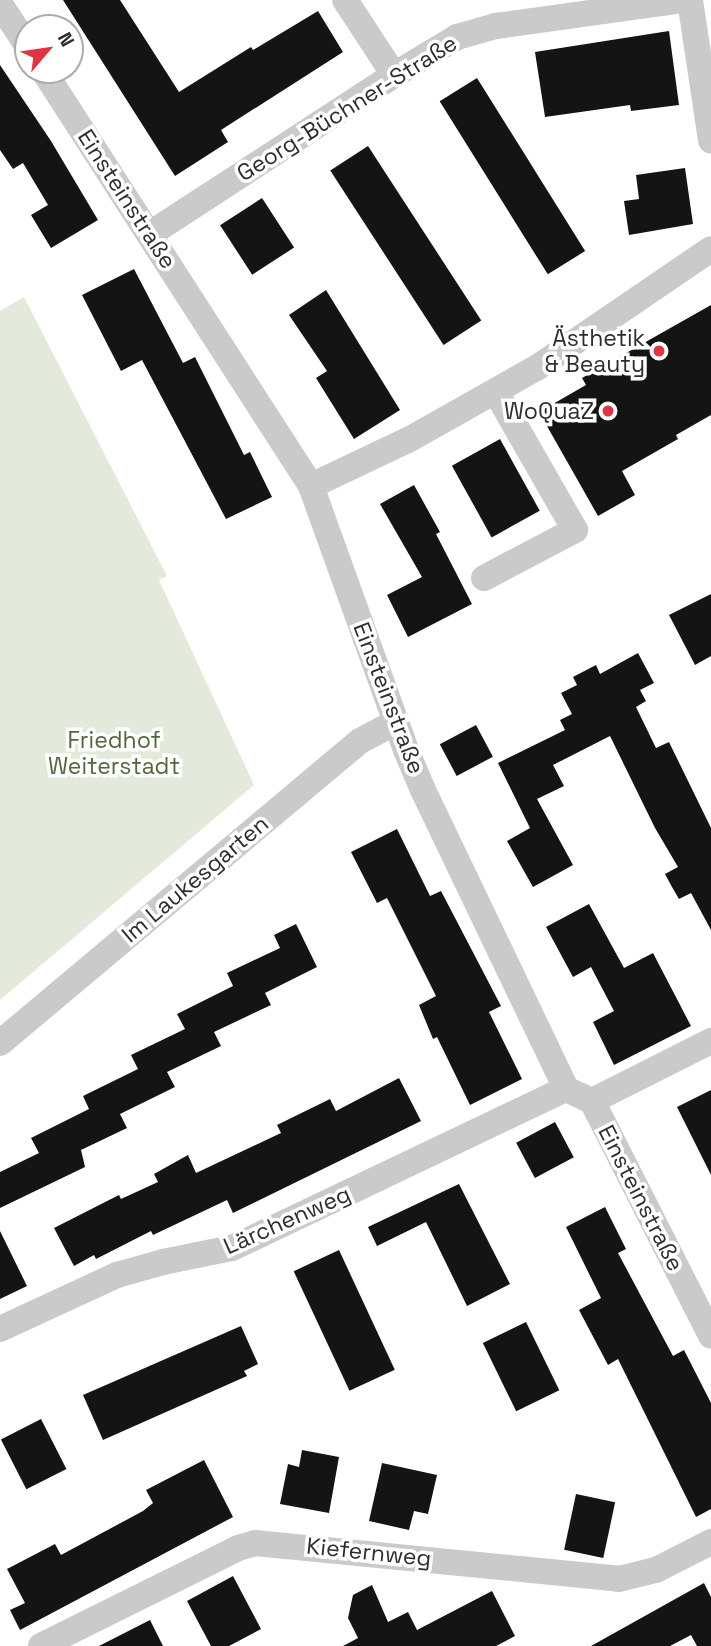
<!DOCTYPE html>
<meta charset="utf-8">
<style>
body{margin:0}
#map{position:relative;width:711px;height:1646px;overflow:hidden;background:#fff;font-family:"Space Grotesk",sans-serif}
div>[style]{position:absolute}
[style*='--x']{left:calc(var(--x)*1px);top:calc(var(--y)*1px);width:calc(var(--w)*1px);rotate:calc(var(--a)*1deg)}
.green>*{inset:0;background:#e3eadb}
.building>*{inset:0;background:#141414;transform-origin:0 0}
.minor>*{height:26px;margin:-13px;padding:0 13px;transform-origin:13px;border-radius:13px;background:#cacaca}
.dots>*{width:19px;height:19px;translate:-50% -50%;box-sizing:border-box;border:4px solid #fff;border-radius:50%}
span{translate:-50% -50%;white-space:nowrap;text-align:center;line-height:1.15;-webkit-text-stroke:7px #fff;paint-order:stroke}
.street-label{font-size:23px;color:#2d2d2d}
.poi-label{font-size:23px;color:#2d2d2d}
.right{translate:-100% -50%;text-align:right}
.park-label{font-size:23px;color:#50673d}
.north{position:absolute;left:14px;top:14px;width:70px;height:70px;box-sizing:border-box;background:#fff;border:2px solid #ababab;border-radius:50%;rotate:61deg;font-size:19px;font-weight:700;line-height:28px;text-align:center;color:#2d2d2d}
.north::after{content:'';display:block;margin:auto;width:24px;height:32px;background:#dd3642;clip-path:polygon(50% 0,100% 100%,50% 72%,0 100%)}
</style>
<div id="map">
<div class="green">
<i style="clip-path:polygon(24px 297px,167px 576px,159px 580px,254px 785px,0 1000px,0 311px)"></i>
</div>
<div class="building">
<i style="clip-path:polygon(63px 0,120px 0,179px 92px,251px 47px,253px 50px,318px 11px,343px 52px,221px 130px,228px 142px,175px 176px)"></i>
<i style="clip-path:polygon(669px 31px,679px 105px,631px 111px,630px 105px,545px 117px,535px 52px)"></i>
<i style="clip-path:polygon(0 65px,51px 141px,98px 220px,51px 248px,31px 215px,48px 205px,23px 163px,13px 169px,0 150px)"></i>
<i style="left:477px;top:78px;width:204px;height:44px;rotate:58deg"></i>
<i style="left:368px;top:146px;width:208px;height:45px;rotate:57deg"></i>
<i style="clip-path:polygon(685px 168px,693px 224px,629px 235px,624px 201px,639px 199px,636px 175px)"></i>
<i style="left:262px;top:198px;width:59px;height:50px;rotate:57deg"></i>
<i style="clip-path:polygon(134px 269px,183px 363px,195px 357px,244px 455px,250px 452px,272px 497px,226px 519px,142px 360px,121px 371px,82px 295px)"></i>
<i style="clip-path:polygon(326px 290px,400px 410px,354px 439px,316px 378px,327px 371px,289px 315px)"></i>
<i style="clip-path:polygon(711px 305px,711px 415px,676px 435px,678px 439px,622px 471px,635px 495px,598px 516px,539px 412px,586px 385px,582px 378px)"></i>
<i style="left:500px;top:439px;width:82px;height:55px;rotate:61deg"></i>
<i style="clip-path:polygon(414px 485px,440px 532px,436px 534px,472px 604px,408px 637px,387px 595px,422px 577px,380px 504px)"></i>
<i style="clip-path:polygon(711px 594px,711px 656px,695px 665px,669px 615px)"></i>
<i style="clip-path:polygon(638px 653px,654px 683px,640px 690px,646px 701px,636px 707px,656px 748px,669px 742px,711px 828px,711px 930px,691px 893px,679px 899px,672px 887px,665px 874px,678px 867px,655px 828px,610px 736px,553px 765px,564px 786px,537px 799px,573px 865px,533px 887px,507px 841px,530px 828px,498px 763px,565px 730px,560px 720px,572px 714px,561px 693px,577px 685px,573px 677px,596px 665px,600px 674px)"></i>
<i style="left:476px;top:725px;width:36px;height:41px;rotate:62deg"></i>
<i style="clip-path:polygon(397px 829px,430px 896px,441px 891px,501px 1006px,489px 1012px,522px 1079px,470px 1105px,437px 1037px,433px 1039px,419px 1005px,436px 996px,387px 898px,377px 903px,351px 852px)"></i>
<i style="clip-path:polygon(589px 904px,624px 968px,653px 953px,691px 1026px,614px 1065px,593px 1022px,614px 1011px,591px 967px,573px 977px,546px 927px)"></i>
<i style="clip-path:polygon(296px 924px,317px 967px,265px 993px,271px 1005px,214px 1032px,221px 1046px,167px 1072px,175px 1087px,120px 1114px,127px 1128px,81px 1150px,85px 1167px,0 1208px,0 1172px,39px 1153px,31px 1138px,89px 1109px,83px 1096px,138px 1069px,131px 1055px,185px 1029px,177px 1014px,233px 986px,227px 973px,280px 948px,274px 935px)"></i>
<i style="clip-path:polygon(399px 1078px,421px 1121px,233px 1213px,227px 1200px,153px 1235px,151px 1231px,96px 1259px,94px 1255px,74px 1266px,54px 1228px,119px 1195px,121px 1199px,158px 1182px,154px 1174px,188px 1155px,196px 1173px,281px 1133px,277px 1125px,330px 1099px,336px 1111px)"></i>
<i style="clip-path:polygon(711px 1090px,711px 1175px,677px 1107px)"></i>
<i style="left:555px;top:1122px;width:40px;height:44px;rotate:62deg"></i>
<i style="clip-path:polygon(459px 1184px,510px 1284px,467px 1306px,426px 1222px,377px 1246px,368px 1227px)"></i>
<i style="clip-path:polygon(605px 1207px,626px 1249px,618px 1253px,673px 1356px,684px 1350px,711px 1403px,711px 1509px,696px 1517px,618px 1359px,608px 1365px,579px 1310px,601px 1298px,566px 1227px)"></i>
<i style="clip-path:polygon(0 1231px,27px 1286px,0 1299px)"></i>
<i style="left:339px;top:1250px;width:132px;height:50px;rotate:65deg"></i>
<i style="left:526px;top:1322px;width:76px;height:48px;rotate:64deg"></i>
<i style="clip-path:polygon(241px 1326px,258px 1364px,244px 1371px,247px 1376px,103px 1440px,83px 1395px)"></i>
<i style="left:41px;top:1419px;width:56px;height:45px;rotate:63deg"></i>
<i style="clip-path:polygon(302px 1450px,339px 1457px,329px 1513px,280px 1504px,288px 1464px,299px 1467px)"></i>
<i style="clip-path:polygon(204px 1460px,233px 1517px,20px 1630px,10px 1610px,25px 1603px,7px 1569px,55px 1544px,61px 1555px,143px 1511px,153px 1503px,146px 1490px)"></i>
<i style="clip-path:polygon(382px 1463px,437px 1475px,428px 1514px,414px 1511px,409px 1530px,369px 1521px)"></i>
<i style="left:576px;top:1494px;width:40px;height:57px;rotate:12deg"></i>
<i style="clip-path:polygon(233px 1576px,261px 1629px,229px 1646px,211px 1646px,187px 1601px)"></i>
<i style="clip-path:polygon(704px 1583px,711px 1597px,711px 1646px,697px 1646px,691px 1635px,670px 1646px,591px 1646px)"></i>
<i style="clip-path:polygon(372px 1585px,388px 1622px,408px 1612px,417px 1630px,492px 1591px,515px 1636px,496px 1646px,343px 1646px,358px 1638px,348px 1618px,353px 1595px)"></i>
<i style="clip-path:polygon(150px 1620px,163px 1646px,99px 1646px)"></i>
</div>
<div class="minor">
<i style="--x:345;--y:0;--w:90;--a:56.8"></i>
<i style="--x:690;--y:0;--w:142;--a:81.5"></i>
<i style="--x:0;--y:4;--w:51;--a:56.9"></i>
<i style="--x:43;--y:70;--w:495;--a:57.2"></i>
<i style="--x:311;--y:486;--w:281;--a:70.2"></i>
<i style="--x:406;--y:750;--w:43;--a:67"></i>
<i style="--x:423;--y:790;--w:331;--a:64.4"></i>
<i style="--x:566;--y:1089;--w:29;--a:25"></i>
<i style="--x:592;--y:1101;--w:263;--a:63.1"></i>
<i style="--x:150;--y:234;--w:291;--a:-33.1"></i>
<i style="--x:394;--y:75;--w:74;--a:-31.1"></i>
<i style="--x:457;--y:37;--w:41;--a:-15.8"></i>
<i style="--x:496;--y:26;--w:190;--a:-7.9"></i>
<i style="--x:311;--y:486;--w:110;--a:-25.4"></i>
<i style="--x:410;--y:439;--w:147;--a:-29.4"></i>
<i style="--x:538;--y:367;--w:209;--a:-34.3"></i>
<i style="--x:484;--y:578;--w:103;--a:-27.8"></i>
<i style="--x:575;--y:530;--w:159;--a:-119.8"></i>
<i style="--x:0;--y:1043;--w:470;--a:-40"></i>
<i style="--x:360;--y:741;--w:40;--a:-28"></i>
<i style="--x:592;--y:1101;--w:133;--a:-26.8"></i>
<i style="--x:0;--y:1329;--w:129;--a:-24.8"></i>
<i style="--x:117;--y:1275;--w:48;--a:-15.8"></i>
<i style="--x:163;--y:1262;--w:70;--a:-11.5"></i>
<i style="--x:232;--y:1248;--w:370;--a:-25.5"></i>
<i style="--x:41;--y:1646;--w:220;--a:-26.4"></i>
<i style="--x:238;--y:1548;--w:18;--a:-16"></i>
<i style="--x:255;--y:1543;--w:366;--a:5.6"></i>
<i style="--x:619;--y:1579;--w:38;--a:-14"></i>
<i style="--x:656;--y:1570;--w:62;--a:-27"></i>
</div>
<div class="dots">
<i style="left:659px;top:351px;background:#dd3642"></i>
<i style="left:608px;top:411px;background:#dd3642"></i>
</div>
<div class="street-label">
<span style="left:347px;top:108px;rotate:-32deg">Georg-Büchner-Straße</span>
<span style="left:127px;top:199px;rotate:57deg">Einsteinstraße</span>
<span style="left:389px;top:698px;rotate:69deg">Einsteinstraße</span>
<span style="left:195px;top:879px;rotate:-40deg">Im Laukesgarten</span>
<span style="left:641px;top:1198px;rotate:63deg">Einsteinstraße</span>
<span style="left:287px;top:1220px;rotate:-24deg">Lärchenweg</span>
<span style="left:369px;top:1552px;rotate:6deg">Kiefernweg</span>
</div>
<div class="poi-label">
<span class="right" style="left:645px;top:351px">Ästhetik<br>&amp; Beauty</span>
<span class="right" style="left:594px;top:411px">WoQuaZ</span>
</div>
<div class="park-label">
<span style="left:114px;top:753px">Friedhof<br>Weiterstadt</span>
</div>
<div class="north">N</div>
</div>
